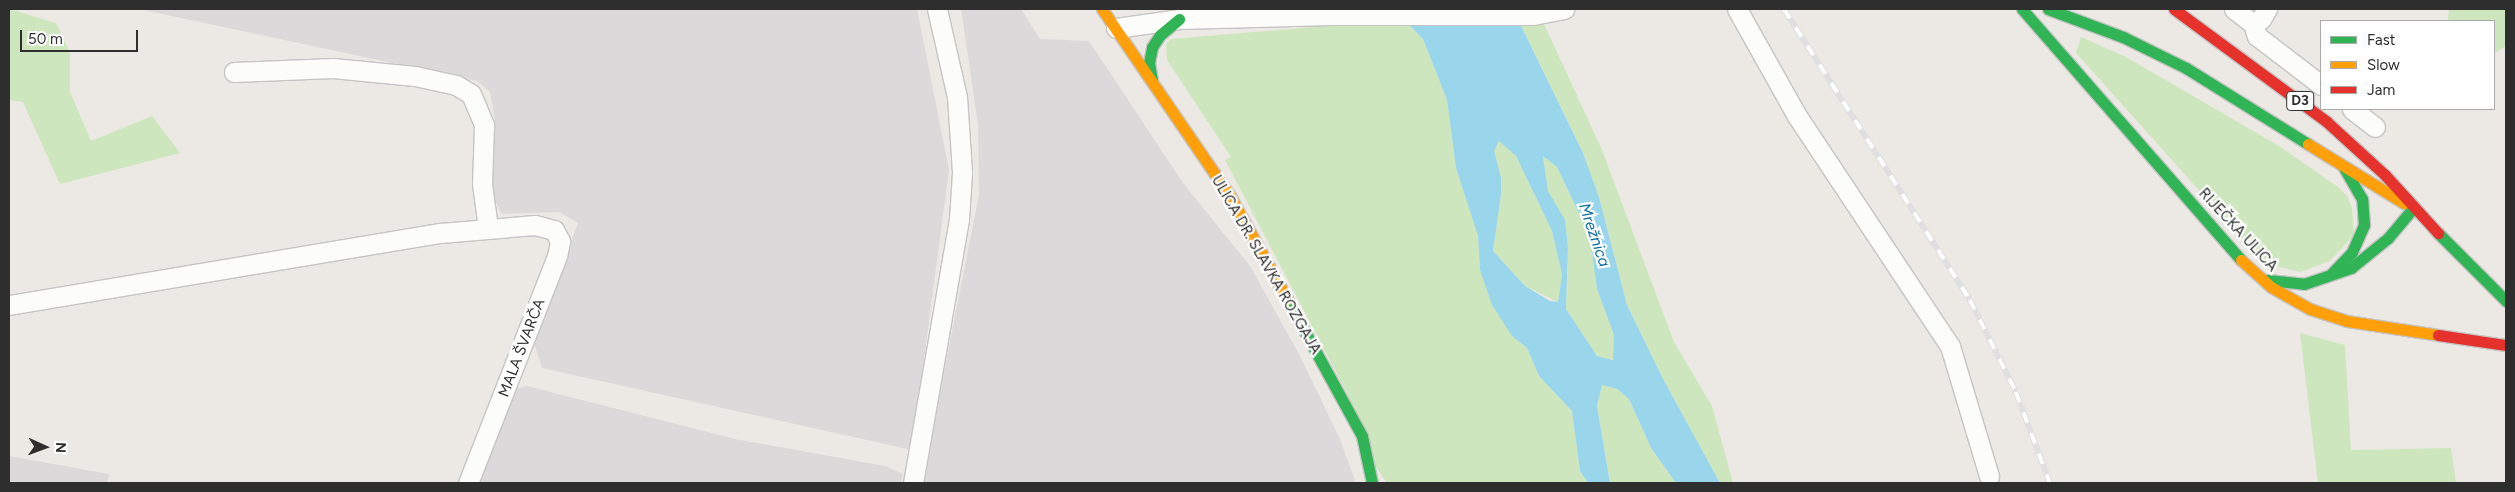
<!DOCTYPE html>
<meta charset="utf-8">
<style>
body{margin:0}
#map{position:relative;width:2515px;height:492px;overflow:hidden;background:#ece8e4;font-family:Figtree,sans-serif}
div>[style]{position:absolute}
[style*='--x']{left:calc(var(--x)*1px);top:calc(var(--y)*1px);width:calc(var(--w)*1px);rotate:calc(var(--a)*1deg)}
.industrial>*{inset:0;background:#dcd9db}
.green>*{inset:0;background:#cee6be}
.water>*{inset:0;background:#99d6ec}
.roads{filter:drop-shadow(1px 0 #c5c4c5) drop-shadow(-1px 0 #c5c4c5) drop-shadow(0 1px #c5c4c5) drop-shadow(0 -1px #c5c4c5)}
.street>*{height:19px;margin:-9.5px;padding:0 9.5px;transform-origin:9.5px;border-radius:9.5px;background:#fcfcfb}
.fast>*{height:11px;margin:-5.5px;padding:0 5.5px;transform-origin:5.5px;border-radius:5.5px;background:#30b455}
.slow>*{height:11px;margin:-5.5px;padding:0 5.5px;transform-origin:5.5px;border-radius:5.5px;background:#ff9f0a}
.jam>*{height:11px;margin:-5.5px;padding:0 5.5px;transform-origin:5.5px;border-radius:5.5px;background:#e5322d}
.rail>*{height:5.5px;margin-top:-2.75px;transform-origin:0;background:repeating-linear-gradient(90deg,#fff 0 11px,#dfdfe1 0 22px);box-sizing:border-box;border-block:1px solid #dfdfe1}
span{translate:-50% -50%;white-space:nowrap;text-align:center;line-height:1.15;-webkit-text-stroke:4.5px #fff;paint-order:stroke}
.shield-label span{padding:1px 4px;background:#fff;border:1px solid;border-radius:4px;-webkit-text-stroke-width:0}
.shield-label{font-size:14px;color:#2e2e2e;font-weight:700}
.street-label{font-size:15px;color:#2e2e2e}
.water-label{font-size:16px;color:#0d6fa3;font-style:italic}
.frame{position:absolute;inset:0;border:10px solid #2e2e2e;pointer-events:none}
.legend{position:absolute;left:2320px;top:20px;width:175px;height:90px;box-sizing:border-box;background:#fff;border:1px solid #ababab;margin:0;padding:6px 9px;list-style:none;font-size:15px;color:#2e2e2e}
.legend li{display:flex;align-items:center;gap:10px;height:25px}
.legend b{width:25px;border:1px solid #ababab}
.north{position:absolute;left:20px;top:422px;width:50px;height:50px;-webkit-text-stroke:4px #fff;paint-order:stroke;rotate:92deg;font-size:14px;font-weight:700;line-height:20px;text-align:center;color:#2e2e2e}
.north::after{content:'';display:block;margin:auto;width:18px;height:22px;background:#2e2e2e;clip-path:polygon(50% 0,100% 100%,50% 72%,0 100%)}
.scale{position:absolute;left:20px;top:30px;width:118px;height:22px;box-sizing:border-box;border:2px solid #2e2e2e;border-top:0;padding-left:6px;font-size:15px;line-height:18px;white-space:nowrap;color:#2e2e2e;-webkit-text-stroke:4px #fff;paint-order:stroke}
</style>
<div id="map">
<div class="industrial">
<i style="clip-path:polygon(139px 9px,917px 9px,949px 170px,912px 450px,542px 368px,534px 343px,578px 223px,559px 212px,502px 214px,495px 201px,492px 178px,495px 120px,490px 92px,477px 81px)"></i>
<i style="clip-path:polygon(961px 9px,1021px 9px,1040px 39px,1089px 41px,1183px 183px,1250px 266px,1299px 354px,1339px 437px,1356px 483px,922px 483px,979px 195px,978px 124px)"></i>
<i style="clip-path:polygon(527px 386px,735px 439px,885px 466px,903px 474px,901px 483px,479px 483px,516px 389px)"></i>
<i style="clip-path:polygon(9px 456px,109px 474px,107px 483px,9px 483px)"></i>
</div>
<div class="green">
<i style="clip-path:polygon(9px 9px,56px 23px,70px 53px,70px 92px,91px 141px,152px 116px,180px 153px,60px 184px,23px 102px,9px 100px)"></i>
<i style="clip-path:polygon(2449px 9px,2506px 9px,2506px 46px,2494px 54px,2494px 21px,2448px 21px)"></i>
<i style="clip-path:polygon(1325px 22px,1407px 23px,1423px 39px,1447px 100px,1456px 168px,1478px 236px,1480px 270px,1512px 336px,1527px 348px,1539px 376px,1572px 411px,1580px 471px,1588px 483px,1387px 483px,1372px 461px,1348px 395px,1225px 160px,1231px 157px,1167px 60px,1166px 44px,1171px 39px,1313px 27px)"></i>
<i style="clip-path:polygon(1520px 23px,1544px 24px,1602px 150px,1674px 342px,1712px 406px,1733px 483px,1720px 483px,1662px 377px,1627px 305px,1599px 197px,1583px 153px)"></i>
<i style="clip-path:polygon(2081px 37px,2126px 57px,2279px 146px,2338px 187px,2347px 196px,2352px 208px,2354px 235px,2330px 261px,2300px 272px,2271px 265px,2259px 257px,2076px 53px)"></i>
<i style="clip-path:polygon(1499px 141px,1516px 156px,1552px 231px,1562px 274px,1558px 302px,1525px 286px,1493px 251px,1501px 195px,1501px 177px,1493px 151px)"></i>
<i style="clip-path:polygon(1543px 156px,1557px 167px,1583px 222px,1592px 253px,1597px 289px,1614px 335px,1614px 360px,1597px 356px,1566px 309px,1568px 246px,1565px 221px,1548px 191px)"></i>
<i style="clip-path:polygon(2300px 333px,2345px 345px,2351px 450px,2451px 448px,2456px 483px,2318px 483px)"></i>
<i style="clip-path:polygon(1602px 385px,1617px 389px,1629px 399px,1651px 448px,1676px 483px,1610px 483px,1597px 406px)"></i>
</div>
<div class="water">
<i style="clip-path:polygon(evenodd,1513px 9px,1583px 153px,1599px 197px,1627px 305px,1662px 377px,1720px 483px,1676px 483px,1651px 448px,1629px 399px,1617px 389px,1602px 385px,1597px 406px,1610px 483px,1588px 483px,1580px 471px,1572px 411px,1539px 376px,1527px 348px,1512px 336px,1492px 305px,1480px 270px,1478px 236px,1456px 168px,1447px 100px,1423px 39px,1402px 18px,1513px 9px,1499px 141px,1516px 156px,1552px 231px,1562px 274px,1558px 302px,1550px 301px,1525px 286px,1493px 251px,1501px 195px,1501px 177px,1494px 151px,1499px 141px,1513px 9px,1543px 156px,1557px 167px,1583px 222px,1592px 253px,1597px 289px,1614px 335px,1613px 360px,1597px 356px,1566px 309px,1568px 246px,1565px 220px,1548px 191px,1543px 156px)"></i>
</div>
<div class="roads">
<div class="street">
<i style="--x:1737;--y:9;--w:123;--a:60.7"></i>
<i style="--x:1797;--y:116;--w:276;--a:56.4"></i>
<i style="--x:1950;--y:346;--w:136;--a:73.3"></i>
<i style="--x:2234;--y:9;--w:24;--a:38"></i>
<i style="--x:2253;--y:24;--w:9;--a:-32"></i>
<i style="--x:2261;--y:19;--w:12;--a:-59"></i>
<i style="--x:2253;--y:24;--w:13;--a:72"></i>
<i style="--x:2257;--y:36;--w:81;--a:37.4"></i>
<i style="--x:1116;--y:28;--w:64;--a:-8.1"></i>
<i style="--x:1179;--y:19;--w:152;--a:-1.5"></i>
<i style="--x:1331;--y:15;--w:202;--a:0"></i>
<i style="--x:1533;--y:15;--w:32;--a:-11"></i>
<i style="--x:234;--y:72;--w:99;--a:-2.3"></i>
<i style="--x:333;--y:68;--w:82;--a:5.6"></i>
<i style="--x:415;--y:76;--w:42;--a:12.4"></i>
<i style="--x:456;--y:85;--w:17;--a:31"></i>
<i style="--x:471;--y:94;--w:34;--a:67"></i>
<i style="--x:484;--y:125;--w:59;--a:91.9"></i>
<i style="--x:482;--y:184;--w:44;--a:82.2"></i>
<i style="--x:2352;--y:109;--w:29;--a:38"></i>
<i style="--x:9;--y:305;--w:437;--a:-9.5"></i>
<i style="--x:440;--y:233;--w:95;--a:-4.8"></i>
<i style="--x:535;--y:225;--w:20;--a:15"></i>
<i style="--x:554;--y:230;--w:13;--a:61"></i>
<i style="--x:560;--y:241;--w:15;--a:101"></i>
<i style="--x:557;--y:256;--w:244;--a:111.4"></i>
<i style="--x:913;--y:483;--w:268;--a:-80.1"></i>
<i style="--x:959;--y:219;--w:47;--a:-86.3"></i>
<i style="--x:962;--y:172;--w:75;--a:-93.8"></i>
<i style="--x:957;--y:97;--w:90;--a:-102.8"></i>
</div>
<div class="fast">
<i style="--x:2022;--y:9;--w:333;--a:48.9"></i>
<i style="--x:2048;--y:9;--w:80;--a:20.5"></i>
<i style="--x:2123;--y:37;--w:70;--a:26.2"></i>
<i style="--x:2186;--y:68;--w:144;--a:31.9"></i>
<i style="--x:1152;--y:80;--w:17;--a:-100"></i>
<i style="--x:1149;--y:63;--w:16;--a:-79"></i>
<i style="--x:1152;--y:47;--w:14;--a:-56"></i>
<i style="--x:1160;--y:35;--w:25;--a:-40"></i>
<i style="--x:2438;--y:233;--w:96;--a:45"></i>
<i style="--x:2332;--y:273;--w:29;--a:-46"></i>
<i style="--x:2352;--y:252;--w:30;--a:-66"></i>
<i style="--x:2364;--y:225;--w:26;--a:-94"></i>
<i style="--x:2362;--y:199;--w:38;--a:-120"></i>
<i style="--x:2268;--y:280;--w:36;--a:6"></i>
<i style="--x:2304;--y:284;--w:50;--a:-18.8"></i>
<i style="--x:2351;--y:268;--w:48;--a:-39"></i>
<i style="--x:2388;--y:238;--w:39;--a:-50"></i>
<i style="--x:1287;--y:299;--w:156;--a:61.3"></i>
<i style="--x:1362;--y:436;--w:48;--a:78"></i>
</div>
<div class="slow">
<i style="--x:1102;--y:9;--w:227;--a:55.6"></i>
<i style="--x:1230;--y:196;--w:118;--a:61"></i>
<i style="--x:2308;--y:144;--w:113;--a:31.6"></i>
<i style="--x:2241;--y:260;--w:40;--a:42"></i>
<i style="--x:2271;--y:287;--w:45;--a:29.4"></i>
<i style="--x:2310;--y:309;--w:39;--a:18"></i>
<i style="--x:2347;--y:321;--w:92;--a:8.7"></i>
</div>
<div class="jam">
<i style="--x:2174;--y:9;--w:190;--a:36.4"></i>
<i style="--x:2327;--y:122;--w:79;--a:42.4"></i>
<i style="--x:2385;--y:175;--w:79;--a:47.6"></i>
<i style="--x:2438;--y:335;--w:69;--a:8.4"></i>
</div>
</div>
<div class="rail">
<i style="--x:1784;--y:9;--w:345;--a:57.4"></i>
<i style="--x:1970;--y:300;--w:103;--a:63.4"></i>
<i style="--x:2016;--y:392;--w:97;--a:69.5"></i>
</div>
<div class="shield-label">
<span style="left:2300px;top:101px">D3</span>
</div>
<div class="street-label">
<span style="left:2238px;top:230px;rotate:47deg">RIJEČKA ULICA</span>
<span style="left:1266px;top:265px;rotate:60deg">ULICA DR. SLAVKA ROZGAJA</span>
<span style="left:522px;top:348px;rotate:-69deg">MALA ŠVARČA</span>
</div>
<div class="water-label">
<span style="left:1594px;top:235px;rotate:71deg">Mrežnica</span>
</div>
<div class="frame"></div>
<ul class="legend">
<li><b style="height:6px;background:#30b455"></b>Fast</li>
<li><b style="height:6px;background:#ff9f0a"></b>Slow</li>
<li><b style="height:6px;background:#e5322d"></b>Jam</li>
</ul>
<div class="north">N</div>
<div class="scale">50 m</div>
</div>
